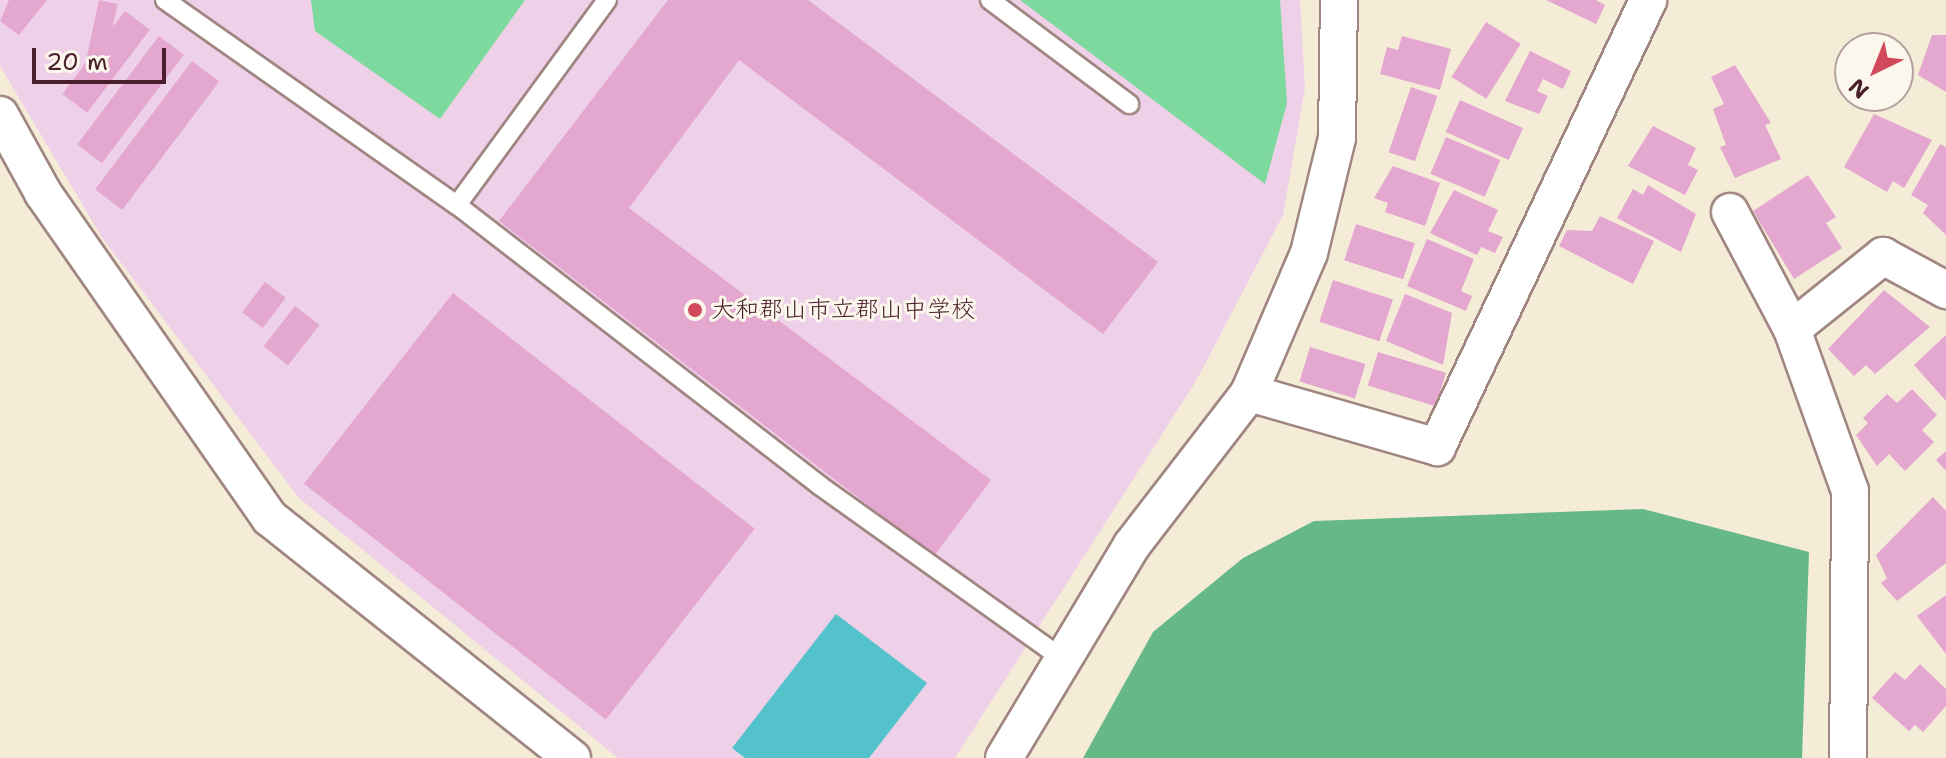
<!DOCTYPE html>
<meta charset="utf-8">
<style>
body{margin:0}
#map{position:relative;width:1946px;height:758px;overflow:hidden;background:#f5ecd7;font-family:"Shantell Sans","Klee One",sans-serif}
div>[style]{position:absolute}
[style*='--x']{left:calc(var(--x)*1px);top:calc(var(--y)*1px);width:calc(var(--w)*1px);rotate:calc(var(--a)*1deg)}
.built>*{inset:0;background:#eed0e8}
.green>*{inset:0;background:#7ed99f}
.forest>*{inset:0;background:#66b986}
.water>*{inset:0;background:#54c2ca}
.building>*{inset:0;background:#e4a7d0;transform-origin:0 0}
.roads{filter:drop-shadow(2px 0 #a08681) drop-shadow(-2px 0 #a08681) drop-shadow(0 2px #a08681) drop-shadow(0 -2px #a08681)}
.service>*{height:18px;margin:-9px;padding:0 9px;transform-origin:9px;border-radius:9px;background:#fff}
.minor>*{height:36px;margin:-18px;padding:0 18px;transform-origin:18px;border-radius:18px;background:#fff}
.dots>*{width:22px;height:22px;translate:-50% -50%;box-sizing:border-box;border:4px solid #fbf7ec;border-radius:50%}
span{translate:-50% -50%;white-space:nowrap;text-align:center;line-height:1.15;-webkit-text-stroke:6px #fbf7ec;paint-order:stroke}
.poi-label{font-size:24px;color:#4a1f2b}
.left{translate:0 -50%;text-align:left}
.north{position:absolute;left:1834px;top:32px;width:80px;height:80px;box-sizing:border-box;background:#fbf7ec;border:2px solid #b4a19f;border-radius:50%;rotate:223deg;font-size:22px;font-weight:700;line-height:32px;text-align:center;color:#4a1f2b}
.north::after{content:'';display:block;margin:auto;width:28px;height:36px;background:#d1495b;clip-path:polygon(50% 0,100% 100%,50% 72%,0 100%)}
.scale{position:absolute;left:32px;top:48px;width:134px;height:36px;box-sizing:border-box;border:4px solid #4a1f2b;border-top:0;padding-left:10px;font-size:24px;line-height:28px;white-space:nowrap;color:#4a1f2b;-webkit-text-stroke:6px #fbf7ec;paint-order:stroke}
</style>
<div id="map">
<div class="built">
<i style="clip-path:polygon(0 0,1300px 0,1305px 88px,1283px 215px,1196px 381px,955px 758px,618px 758px,299px 498px,103px 239px,0 66px)"></i>
</div>
<div class="green">
<i style="clip-path:polygon(311px 0,525px 0,440px 119px,315px 31px)"></i>
<i style="clip-path:polygon(1020px 0,1280px 0,1287px 103px,1265px 184px)"></i>
</div>
<div class="forest">
<i style="clip-path:polygon(1643px 509px,1809px 552px,1802px 758px,1083px 758px,1153px 632px,1243px 558px,1314px 521px)"></i>
</div>
<div class="water">
<i style="clip-path:polygon(836px 614px,927px 683px,869px 758px,745px 758px,732px 748px)"></i>
</div>
<div class="building">
<i style="clip-path:polygon(9px 0,47px 0,19px 35px,0 21px)"></i>
<i style="left:99px;top:0;width:19px;height:76px;rotate:12deg"></i>
<i style="clip-path:polygon(668px 0,808px 0,1158px 262px,1103px 334px,739px 60px,629px 208px,991px 480px,934px 556px,499px 221px)"></i>
<i style="clip-path:polygon(1546px 0,1596px 0,1605px 5px,1596px 24px)"></i>
<i style="left:125px;top:11px;width:31px;height:104px;rotate:37deg"></i>
<i style="left:1486px;top:22px;width:41px;height:65px;rotate:32deg"></i>
<i style="clip-path:polygon(1932px 35px,1946px 35px,1946px 92px,1918px 75px)"></i>
<i style="left:159px;top:36px;width:31px;height:136px;rotate:37deg"></i>
<i style="clip-path:polygon(1402px 36px,1451px 49px,1440px 90px,1380px 74px,1387px 47px,1398px 50px)"></i>
<i style="clip-path:polygon(1530px 51px,1571px 71px,1563px 89px,1543px 79px,1537px 91px,1548px 96px,1539px 114px,1505px 101px)"></i>
<i style="left:192px;top:61px;width:34px;height:161px;rotate:37deg"></i>
<i style="clip-path:polygon(1735px 65px,1771px 123px,1765px 125px,1781px 159px,1735px 178px,1720px 147px,1726px 145px,1713px 109px,1724px 104px,1711px 77px)"></i>
<i style="left:1411px;top:87px;width:28px;height:69px;rotate:19deg"></i>
<i style="left:1460px;top:100px;width:69px;height:35px;rotate:24deg"></i>
<i style="clip-path:polygon(1874px 114px,1932px 140px,1904px 188px,1893px 181px,1887px 192px,1844px 167px)"></i>
<i style="clip-path:polygon(1653px 126px,1696px 148px,1688px 165px,1698px 170px,1685px 195px,1628px 166px)"></i>
<i style="left:1446px;top:137px;width:59px;height:40px;rotate:23deg"></i>
<i style="clip-path:polygon(1940px 144px,1946px 147px,1946px 235px,1923px 213px,1928px 205px,1911px 195px)"></i>
<i style="clip-path:polygon(1393px 166px,1440px 183px,1425px 226px,1385px 212px,1388px 203px,1374px 198px)"></i>
<i style="clip-path:polygon(1808px 175px,1836px 217px,1826px 223px,1842px 248px,1794px 279px,1753px 211px)"></i>
<i style="clip-path:polygon(1648px 185px,1696px 214px,1681px 252px,1617px 218px,1633px 189px,1643px 195px)"></i>
<i style="clip-path:polygon(1454px 190px,1498px 210px,1488px 231px,1503px 237px,1495px 253px,1481px 247px,1477px 255px,1430px 233px)"></i>
<i style="clip-path:polygon(1600px 216px,1654px 241px,1633px 284px,1559px 246px,1567px 230px,1592px 231px)"></i>
<i style="left:1356px;top:224px;width:62px;height:38px;rotate:18deg"></i>
<i style="clip-path:polygon(1427px 239px,1474px 259px,1461px 291px,1472px 296px,1466px 311px,1407px 286px)"></i>
<i style="left:1333px;top:280px;width:63px;height:44px;rotate:18deg"></i>
<i style="left:265px;top:282px;width:26px;height:38px;rotate:37deg"></i>
<i style="clip-path:polygon(1884px 290px,1930px 327px,1875px 374px,1866px 365px,1854px 376px,1828px 349px)"></i>
<i style="left:453px;top:293px;width:383px;height:242px;rotate:38deg"></i>
<i style="clip-path:polygon(1405px 294px,1452px 313px,1443px 365px,1386px 341px)"></i>
<i style="left:295px;top:306px;width:31px;height:51px;rotate:38deg"></i>
<i style="clip-path:polygon(1946px 335px,1946px 401px,1914px 365px)"></i>
<i style="left:1310px;top:347px;width:58px;height:36px;rotate:17deg"></i>
<i style="left:1378px;top:352px;width:71px;height:35px;rotate:17deg"></i>
<i style="clip-path:polygon(1912px 389px,1937px 415px,1922px 430px,1934px 442px,1905px 471px,1889px 454px,1877px 466px,1856px 435px,1868px 423px,1863px 418px,1887px 394px,1897px 403px)"></i>
<i style="clip-path:polygon(1946px 451px,1946px 471px,1936px 460px)"></i>
<i style="clip-path:polygon(1933px 497px,1946px 511px,1946px 563px,1897px 601px,1881px 583px,1887px 578px,1876px 555px)"></i>
<i style="clip-path:polygon(1946px 595px,1946px 654px,1917px 616px)"></i>
<i style="clip-path:polygon(1920px 664px,1946px 689px,1946px 706px,1923px 732px,1915px 725px,1909px 731px,1872px 698px,1895px 672px,1905px 680px)"></i>
</div>
<div class="roads">
<div class="service">
<i style="--x:165;--y:0;--w:357;--a:35.1"></i>
<i style="--x:607;--y:0;--w:254;--a:126.2"></i>
<i style="--x:457;--y:205;--w:458;--a:37.7"></i>
<i style="--x:819;--y:485;--w:295;--a:35.5"></i>
<i style="--x:990;--y:0;--w:174;--a:36.8"></i>
</div>
<div class="minor">
<i style="--x:0;--y:115;--w:89;--a:61.1"></i>
<i style="--x:43;--y:193;--w:396;--a:55.1"></i>
<i style="--x:270;--y:518;--w:386;--a:38.5"></i>
<i style="--x:1730;--y:212;--w:132;--a:62.1"></i>
<i style="--x:1792;--y:329;--w:172;--a:70.3"></i>
<i style="--x:1850;--y:491;--w:267;--a:90.4"></i>
<i style="--x:1792;--y:329;--w:117;--a:-38.7"></i>
<i style="--x:1883;--y:256;--w:72;--a:28.4"></i>
<i style="--x:1249;--y:393;--w:196;--a:16"></i>
<i style="--x:1437;--y:447;--w:494;--a:-64.7"></i>
<i style="--x:1004;--y:758;--w:249;--a:-59"></i>
<i style="--x:1132;--y:545;--w:192;--a:-52.4"></i>
<i style="--x:1249;--y:393;--w:152;--a:-66.8"></i>
<i style="--x:1309;--y:253;--w:118;--a:-76.3"></i>
<i style="--x:1337;--y:138;--w:138;--a:-89.2"></i>
</div>
</div>
<div class="dots">
<i style="left:695px;top:310px;background:#d1495b"></i>
</div>
<div class="poi-label">
<span class="left" style="left:711px;top:310px">大和郡山市立郡山中学校</span>
</div>
<div class="north">N</div>
<div class="scale">20 m</div>
</div>
